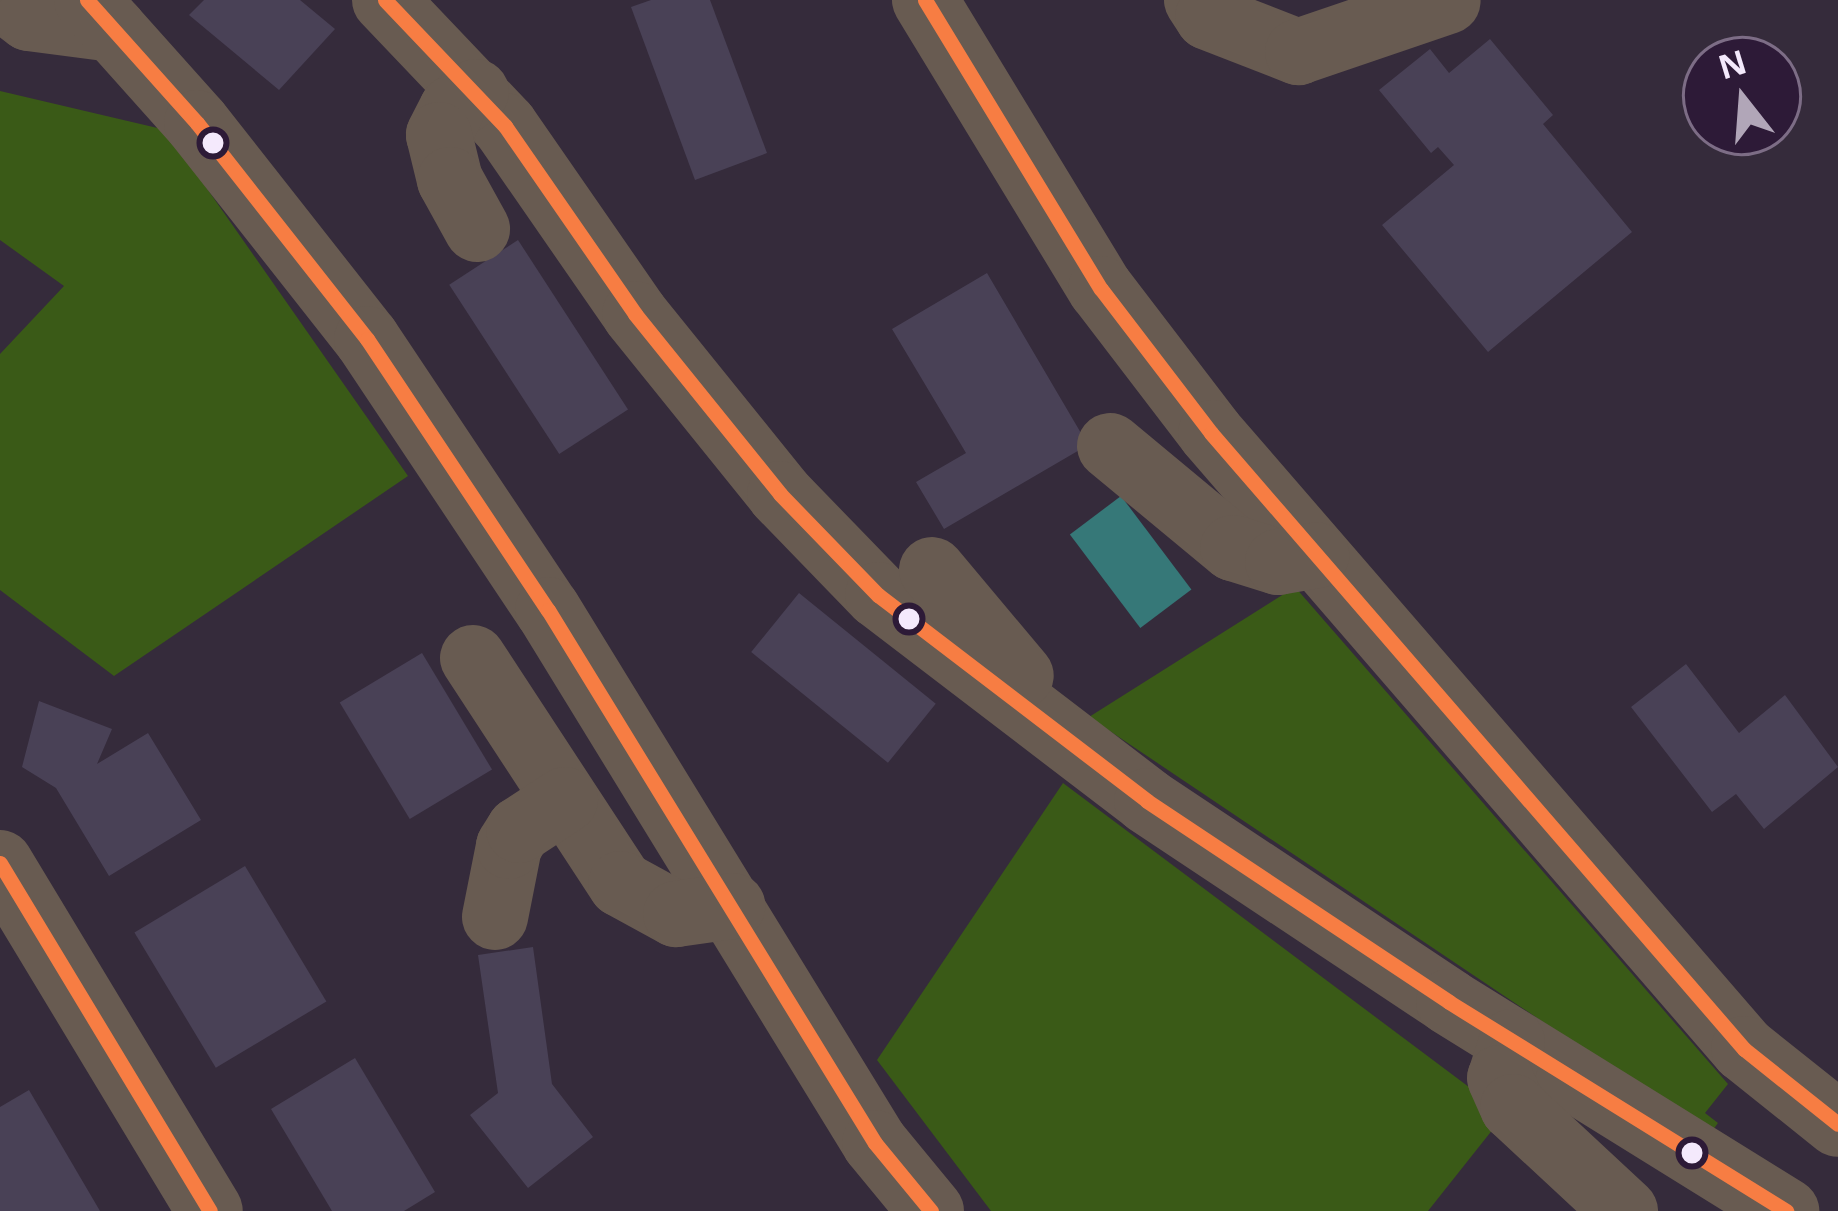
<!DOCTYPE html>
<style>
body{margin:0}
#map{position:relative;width:1838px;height:1211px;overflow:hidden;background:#352b3b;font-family:"Noto Sans",sans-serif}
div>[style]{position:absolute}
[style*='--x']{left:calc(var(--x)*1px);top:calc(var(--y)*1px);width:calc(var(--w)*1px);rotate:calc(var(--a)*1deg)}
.green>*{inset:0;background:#3a5a17}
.water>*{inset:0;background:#367878;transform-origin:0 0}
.building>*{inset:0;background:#494156;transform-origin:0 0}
.minor>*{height:66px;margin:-33px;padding:0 33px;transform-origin:33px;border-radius:33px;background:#685b51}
.bus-1>*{height:15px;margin:-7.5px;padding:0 7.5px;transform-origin:7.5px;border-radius:7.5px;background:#f77d43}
.dots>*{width:33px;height:33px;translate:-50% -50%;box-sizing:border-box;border:6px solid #2d1a37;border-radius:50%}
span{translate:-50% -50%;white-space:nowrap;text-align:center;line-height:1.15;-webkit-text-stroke:12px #2d1a37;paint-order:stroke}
.north{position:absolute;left:1682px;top:36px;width:120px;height:120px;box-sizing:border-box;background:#2d1a37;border:3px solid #7d6d86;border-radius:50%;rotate:343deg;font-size:33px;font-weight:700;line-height:48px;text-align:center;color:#f4e9fc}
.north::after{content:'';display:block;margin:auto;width:42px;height:54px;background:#b1a6b8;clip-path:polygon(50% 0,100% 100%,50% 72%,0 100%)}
</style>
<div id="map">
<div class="green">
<i style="clip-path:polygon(0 91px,166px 130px,408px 476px,114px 676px,0 590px,0 354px,64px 286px,0 240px)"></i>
<i style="clip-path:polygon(1295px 587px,1728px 1084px,1705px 1113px,1718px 1123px,1710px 1134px,1089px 717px)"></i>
<i style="clip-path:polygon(1063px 783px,1505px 1114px,1428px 1211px,991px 1211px,877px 1060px)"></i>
</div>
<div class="water">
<i style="left:1121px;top:496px;width:117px;height:64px;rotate:53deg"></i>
</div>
<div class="building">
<i style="clip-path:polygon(204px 0,300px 0,335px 29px,279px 90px,189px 15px)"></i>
<i style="clip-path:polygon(651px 0,710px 0,767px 153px,695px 180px,631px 7px)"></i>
<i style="clip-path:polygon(1490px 39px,1553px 115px,1543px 124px,1632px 232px,1488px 352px,1382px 225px,1454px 165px,1438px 147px,1431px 153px,1379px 90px,1430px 49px,1449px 73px)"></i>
<i style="left:518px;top:240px;width:202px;height:82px;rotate:57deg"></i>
<i style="clip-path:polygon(987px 273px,1088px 445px,944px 529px,916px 482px,966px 453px,892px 329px)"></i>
<i style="left:799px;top:593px;width:176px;height:76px;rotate:39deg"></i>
<i style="left:422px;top:653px;width:136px;height:96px;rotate:59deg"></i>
<i style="clip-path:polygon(1686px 664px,1739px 733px,1785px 695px,1838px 767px,1764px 829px,1736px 794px,1712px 812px,1631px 707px)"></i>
<i style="clip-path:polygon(39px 701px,112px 729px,97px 764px,148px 733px,201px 820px,109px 876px,56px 788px,22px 767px)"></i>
<i style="left:245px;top:866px;width:158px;height:129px;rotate:59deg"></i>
<i style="clip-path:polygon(533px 947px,552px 1084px,593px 1137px,528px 1188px,470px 1115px,498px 1093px,478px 955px)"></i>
<i style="clip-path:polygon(355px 1058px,435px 1192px,404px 1211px,332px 1211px,271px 1109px)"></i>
<i style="clip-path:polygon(29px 1090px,100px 1211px,0 1211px,0 1107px)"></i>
</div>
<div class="minor">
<i style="--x:5;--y:0;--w:30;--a:37"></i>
<i style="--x:29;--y:18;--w:85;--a:7.5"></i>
<i style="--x:87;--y:0;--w:165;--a:48.2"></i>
<i style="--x:197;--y:123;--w:275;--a:51.8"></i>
<i style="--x:367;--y:339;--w:326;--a:56.3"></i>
<i style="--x:548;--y:610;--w:625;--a:58.47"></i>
<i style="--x:875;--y:1143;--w:88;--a:50.5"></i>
<i style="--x:385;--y:0;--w:174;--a:46.4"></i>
<i style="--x:505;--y:126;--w:229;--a:55.3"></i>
<i style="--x:635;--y:314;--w:231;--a:51.1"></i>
<i style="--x:780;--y:494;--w:141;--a:45.9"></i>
<i style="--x:878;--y:595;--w:339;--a:37.4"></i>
<i style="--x:1147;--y:801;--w:363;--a:33.6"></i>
<i style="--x:1449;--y:1002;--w:397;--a:31.8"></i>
<i style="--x:925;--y:0;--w:338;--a:58.7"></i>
<i style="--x:1101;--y:289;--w:181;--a:52.6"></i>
<i style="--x:1211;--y:433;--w:815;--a:49.13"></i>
<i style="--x:1744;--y:1049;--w:120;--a:38.6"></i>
<i style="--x:1197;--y:0;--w:20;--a:57"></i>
<i style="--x:1208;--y:17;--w:97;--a:21.3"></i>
<i style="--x:1298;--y:52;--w:158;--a:-18.8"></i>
<i style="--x:476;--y:92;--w:29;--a:145"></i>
<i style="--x:452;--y:109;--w:29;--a:117"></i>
<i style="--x:439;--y:135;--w:46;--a:76.3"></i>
<i style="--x:450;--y:180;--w:56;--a:61.1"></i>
<i style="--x:1110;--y:446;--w:160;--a:39.7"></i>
<i style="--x:1233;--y:548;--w:47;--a:17.3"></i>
<i style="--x:1278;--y:562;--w:39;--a:-10"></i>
<i style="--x:932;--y:570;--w:138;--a:50"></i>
<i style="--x:473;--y:658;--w:270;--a:56.8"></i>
<i style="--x:621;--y:884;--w:63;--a:28.6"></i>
<i style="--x:676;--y:914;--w:57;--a:-8.1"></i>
<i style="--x:0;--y:863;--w:406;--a:58.9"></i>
<i style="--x:495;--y:917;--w:72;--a:-78.8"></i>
<i style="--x:509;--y:846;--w:19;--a:-58"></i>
<i style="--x:519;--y:830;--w:55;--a:-33.1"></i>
<i style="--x:1512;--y:1042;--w:38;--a:108"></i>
<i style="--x:1500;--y:1078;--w:32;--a:66"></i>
<i style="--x:1513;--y:1107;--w:153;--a:42.9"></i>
</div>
<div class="bus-1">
<i style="--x:87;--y:0;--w:165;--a:48.2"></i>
<i style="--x:197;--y:123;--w:275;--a:51.8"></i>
<i style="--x:367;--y:339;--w:326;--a:56.3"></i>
<i style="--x:548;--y:610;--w:625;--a:58.47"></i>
<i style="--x:875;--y:1143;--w:88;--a:50.5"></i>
<i style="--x:385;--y:0;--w:174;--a:46.4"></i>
<i style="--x:505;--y:126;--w:229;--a:55.3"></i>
<i style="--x:635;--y:314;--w:231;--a:51.1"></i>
<i style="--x:780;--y:494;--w:141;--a:45.9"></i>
<i style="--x:878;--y:595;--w:339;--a:37.4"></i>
<i style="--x:1147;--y:801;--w:363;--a:33.6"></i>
<i style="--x:1449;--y:1002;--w:397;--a:31.8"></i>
<i style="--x:925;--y:0;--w:338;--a:58.7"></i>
<i style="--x:1101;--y:289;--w:181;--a:52.6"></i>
<i style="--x:1211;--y:433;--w:815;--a:49.13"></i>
<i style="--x:1744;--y:1049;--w:120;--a:38.6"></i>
<i style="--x:0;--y:863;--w:406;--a:58.9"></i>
</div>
<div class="dots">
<i style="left:213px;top:143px;background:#f4e9fc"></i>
<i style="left:909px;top:619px;background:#f4e9fc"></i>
<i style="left:1692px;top:1153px;background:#f4e9fc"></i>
</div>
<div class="north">N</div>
</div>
